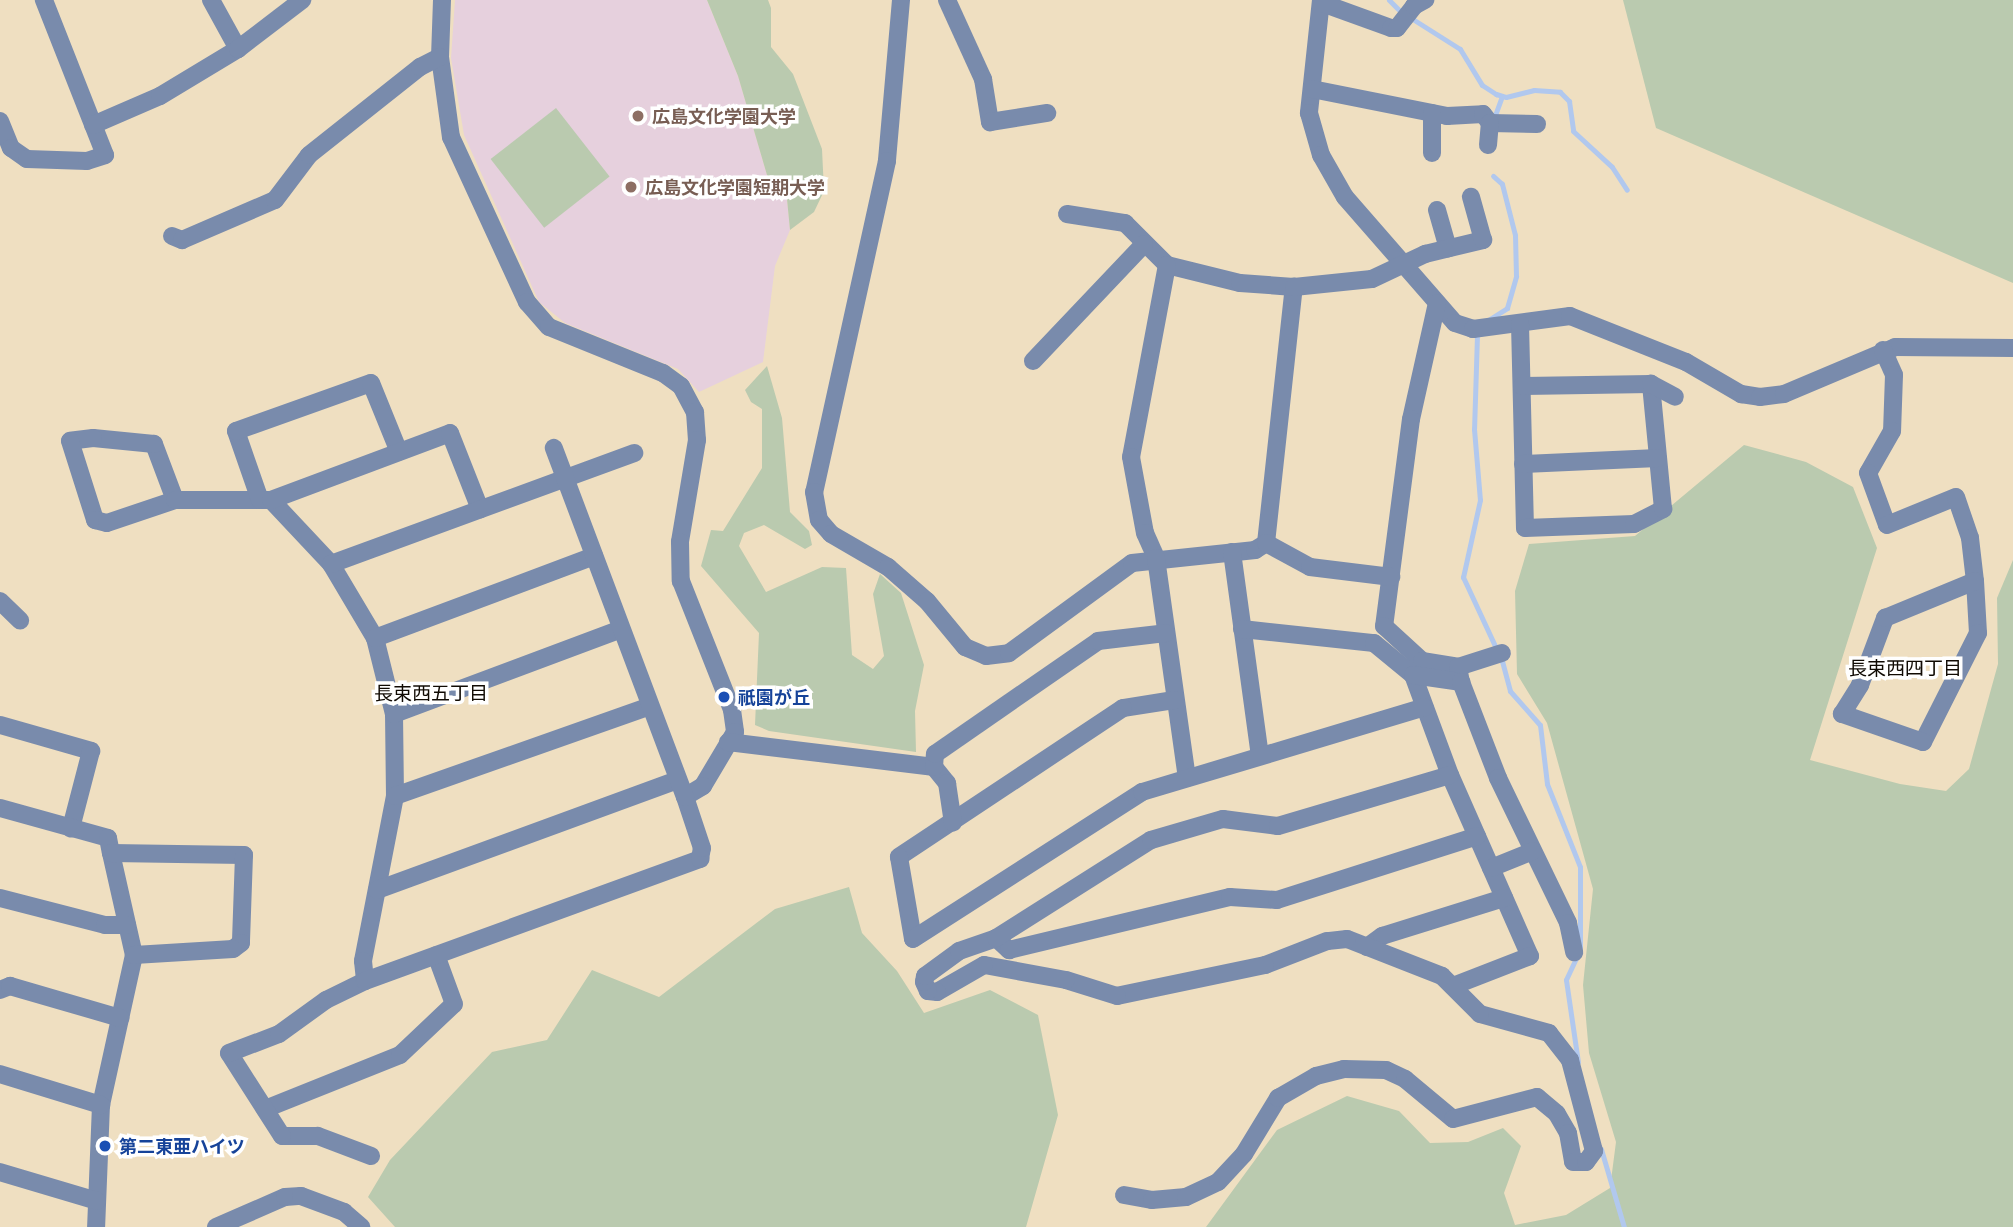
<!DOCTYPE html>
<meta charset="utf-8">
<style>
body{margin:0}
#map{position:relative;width:2013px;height:1227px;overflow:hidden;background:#efdfc1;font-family:"PT Serif","Noto Sans JP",serif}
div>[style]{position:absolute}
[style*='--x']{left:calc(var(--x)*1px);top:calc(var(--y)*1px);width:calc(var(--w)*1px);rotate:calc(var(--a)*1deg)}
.education>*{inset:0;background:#e6d0dd}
.green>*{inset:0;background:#bacaaf;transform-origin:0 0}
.stream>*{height:5px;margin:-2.5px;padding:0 2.5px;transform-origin:2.5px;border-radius:2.5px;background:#b1c8ee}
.minor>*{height:18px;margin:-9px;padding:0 9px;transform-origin:9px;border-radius:9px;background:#798bac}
.dots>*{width:19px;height:19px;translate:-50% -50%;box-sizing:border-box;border:4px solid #fff;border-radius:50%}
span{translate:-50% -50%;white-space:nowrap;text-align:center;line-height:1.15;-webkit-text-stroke:7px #fff;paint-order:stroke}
.education-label{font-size:18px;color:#785e54;font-weight:700}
.left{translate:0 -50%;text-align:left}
.transit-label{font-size:18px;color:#164399;font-weight:700}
.neighbourhood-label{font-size:19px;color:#100a03}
</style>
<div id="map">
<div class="education">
<i style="clip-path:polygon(455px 0,707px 0,738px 76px,767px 175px,787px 199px,790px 230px,775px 266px,763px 362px,699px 392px,678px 369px,565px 323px,539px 302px,464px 135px,451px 58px)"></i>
</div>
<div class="green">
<i style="clip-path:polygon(707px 0,768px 0,771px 8px,771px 47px,793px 74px,822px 149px,824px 191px,814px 212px,790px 230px,787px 199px,767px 175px,738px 76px)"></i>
<i style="clip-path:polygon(1623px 0,2013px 0,2013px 283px,1656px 128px)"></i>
<i style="left:556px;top:108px;width:87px;height:83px;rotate:52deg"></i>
<i style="clip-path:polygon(767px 366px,782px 418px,790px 512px,809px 531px,812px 545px,805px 549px,764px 525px,744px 533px,739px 546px,766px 592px,822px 567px,846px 568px,852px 655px,873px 669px,884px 656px,873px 594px,880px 574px,901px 593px,924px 665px,915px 711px,916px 752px,769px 731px,755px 725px,759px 633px,701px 566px,711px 530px,723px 531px,762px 468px,762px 409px,751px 402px,745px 390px)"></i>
<i style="clip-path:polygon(1744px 445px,1806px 462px,1853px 487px,1877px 548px,1810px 760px,1900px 784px,1946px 791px,1969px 769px,1998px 664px,1997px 598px,2013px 560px,2013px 1227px,1206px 1227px,1277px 1130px,1347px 1096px,1399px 1111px,1430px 1143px,1468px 1142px,1503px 1128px,1521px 1146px,1504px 1193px,1515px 1225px,1566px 1215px,1610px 1188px,1616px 1142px,1589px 1053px,1583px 985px,1593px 889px,1547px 723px,1517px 674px,1515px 591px,1529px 544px,1635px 536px)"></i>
<i style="clip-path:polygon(849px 887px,862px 933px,897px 971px,924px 1013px,990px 990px,1038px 1015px,1058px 1115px,1026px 1227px,395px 1227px,368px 1197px,390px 1160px,492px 1052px,547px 1040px,592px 970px,659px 997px,775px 909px)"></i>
</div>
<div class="stream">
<i style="--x:1389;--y:0;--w:18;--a:45"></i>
<i style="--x:1411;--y:18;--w:58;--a:32.3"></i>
<i style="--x:1460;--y:49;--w:42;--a:58.6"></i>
<i style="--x:1482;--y:85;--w:17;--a:33"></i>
<i style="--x:1496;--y:94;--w:10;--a:17"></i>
<i style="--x:1506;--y:97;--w:29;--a:-14"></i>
<i style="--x:1534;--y:90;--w:26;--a:4"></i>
<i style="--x:1560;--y:92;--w:13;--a:45"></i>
<i style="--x:1569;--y:101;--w:30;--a:82"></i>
<i style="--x:1573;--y:131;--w:53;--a:42.7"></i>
<i style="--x:1612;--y:167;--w:27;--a:57"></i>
<i style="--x:1494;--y:118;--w:23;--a:-70"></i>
<i style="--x:1485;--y:322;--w:26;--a:-32"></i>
<i style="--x:1507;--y:308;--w:33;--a:-74"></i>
<i style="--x:1516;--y:276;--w:41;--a:-91.4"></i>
<i style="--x:1515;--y:235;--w:53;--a:-104.3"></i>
<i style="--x:1502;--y:184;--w:12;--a:-138"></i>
<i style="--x:1477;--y:335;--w:94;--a:91.8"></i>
<i style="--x:1474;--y:429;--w:71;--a:85.2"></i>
<i style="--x:1480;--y:500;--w:79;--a:102.4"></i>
<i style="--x:1463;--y:577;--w:93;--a:65.1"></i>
<i style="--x:1502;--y:661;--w:31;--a:75"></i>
<i style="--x:1510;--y:691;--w:45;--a:48.6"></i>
<i style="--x:1540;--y:725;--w:59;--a:83.2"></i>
<i style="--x:1547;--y:784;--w:89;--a:68.3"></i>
<i style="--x:1580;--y:867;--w:80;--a:90"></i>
<i style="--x:1577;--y:956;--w:26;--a:115"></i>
<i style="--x:1566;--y:980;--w:83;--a:81.7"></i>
<i style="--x:1601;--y:1149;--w:81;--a:73.6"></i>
</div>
<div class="minor">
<i style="--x:211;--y:0;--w:56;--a:61.1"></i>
<i style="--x:442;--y:0;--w:57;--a:92"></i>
<i style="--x:440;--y:57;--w:81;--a:82.2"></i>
<i style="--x:451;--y:137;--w:182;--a:65.3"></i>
<i style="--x:527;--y:302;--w:33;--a:49"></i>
<i style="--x:549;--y:327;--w:123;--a:22"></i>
<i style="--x:663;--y:373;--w:22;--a:36"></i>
<i style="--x:681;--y:386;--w:30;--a:62"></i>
<i style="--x:695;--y:412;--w:28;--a:86"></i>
<i style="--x:697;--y:440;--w:103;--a:99.5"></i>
<i style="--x:680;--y:542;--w:39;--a:89"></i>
<i style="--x:681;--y:581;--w:139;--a:68.4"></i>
<i style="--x:732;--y:710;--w:22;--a:82"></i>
<i style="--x:735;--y:732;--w:63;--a:120.7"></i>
<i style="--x:703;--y:786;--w:21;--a:149"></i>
<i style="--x:901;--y:0;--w:162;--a:95"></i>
<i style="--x:887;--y:161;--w:339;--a:102.4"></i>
<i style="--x:814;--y:492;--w:28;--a:80"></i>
<i style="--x:819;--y:520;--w:18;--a:49"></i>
<i style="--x:831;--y:534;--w:66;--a:30.1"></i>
<i style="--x:888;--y:567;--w:52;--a:41.1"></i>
<i style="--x:927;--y:601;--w:60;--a:50.4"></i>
<i style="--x:965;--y:647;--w:23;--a:23"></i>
<i style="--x:986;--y:656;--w:23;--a:-7"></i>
<i style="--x:1009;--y:653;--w:152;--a:-36.2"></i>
<i style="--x:1132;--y:563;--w:124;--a:-6"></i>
<i style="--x:1255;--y:550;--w:13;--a:-32"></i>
<i style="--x:1266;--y:543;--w:258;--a:-83.8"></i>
<i style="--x:947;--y:0;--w:87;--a:65.5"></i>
<i style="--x:983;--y:79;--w:44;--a:80.8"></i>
<i style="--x:990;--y:122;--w:58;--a:-9"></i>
<i style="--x:1321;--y:0;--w:114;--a:96.1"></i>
<i style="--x:1309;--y:113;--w:44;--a:74.1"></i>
<i style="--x:1321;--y:155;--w:48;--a:60.3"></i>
<i style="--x:1345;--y:197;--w:167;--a:48.9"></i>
<i style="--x:1455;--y:323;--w:19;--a:18"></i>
<i style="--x:1473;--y:329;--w:98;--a:-7.6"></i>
<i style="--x:1570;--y:316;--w:125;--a:21.6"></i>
<i style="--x:1686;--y:362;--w:64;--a:30.2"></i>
<i style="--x:1741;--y:394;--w:19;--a:9"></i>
<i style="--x:1760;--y:397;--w:24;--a:-7"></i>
<i style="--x:1784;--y:394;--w:121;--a:-22.9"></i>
<i style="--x:1895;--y:347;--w:118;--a:0.5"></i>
<i style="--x:1322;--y:3;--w:73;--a:19.9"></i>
<i style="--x:1391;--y:28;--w:6;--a:0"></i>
<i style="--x:1397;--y:28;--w:28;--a:-52"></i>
<i style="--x:1414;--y:6;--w:13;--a:-29"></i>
<i style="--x:1312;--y:89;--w:138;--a:11.3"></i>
<i style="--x:1447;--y:116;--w:36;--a:-3"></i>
<i style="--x:1483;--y:114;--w:11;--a:52"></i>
<i style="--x:1490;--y:123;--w:47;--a:1.2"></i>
<i style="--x:1432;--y:113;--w:40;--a:90"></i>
<i style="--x:0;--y:121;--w:29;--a:68"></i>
<i style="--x:11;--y:148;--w:19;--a:35"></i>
<i style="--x:27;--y:159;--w:60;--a:1.9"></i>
<i style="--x:87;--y:161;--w:19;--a:-18"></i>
<i style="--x:105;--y:155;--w:167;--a:-111.5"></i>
<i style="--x:93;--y:125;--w:73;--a:-23.4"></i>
<i style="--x:160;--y:96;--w:91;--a:-31.1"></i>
<i style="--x:238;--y:49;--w:81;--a:-37.4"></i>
<i style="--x:1488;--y:145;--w:22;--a:-85"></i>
<i style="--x:1437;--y:210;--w:40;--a:74"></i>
<i style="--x:1067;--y:214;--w:59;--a:8.8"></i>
<i style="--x:1125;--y:223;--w:59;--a:45"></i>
<i style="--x:1167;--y:265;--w:75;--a:13.9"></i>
<i style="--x:1240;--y:283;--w:54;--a:4.2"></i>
<i style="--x:1294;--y:287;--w:78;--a:-5.9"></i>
<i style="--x:1372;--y:279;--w:59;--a:-25.3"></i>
<i style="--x:1425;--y:254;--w:60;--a:-13.6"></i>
<i style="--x:1483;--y:240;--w:45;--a:-105.6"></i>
<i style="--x:172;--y:236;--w:11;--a:22"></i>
<i style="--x:182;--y:240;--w:101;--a:-23.3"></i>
<i style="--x:275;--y:200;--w:56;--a:-52.9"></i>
<i style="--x:309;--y:155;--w:142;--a:-38.4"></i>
<i style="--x:420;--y:67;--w:22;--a:-27"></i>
<i style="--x:1167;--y:265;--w:195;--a:100.6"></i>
<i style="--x:1131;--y:457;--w:77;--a:79.6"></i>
<i style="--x:1145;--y:533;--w:27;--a:66"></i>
<i style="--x:1156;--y:558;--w:222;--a:82"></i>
<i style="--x:1437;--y:303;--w:119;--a:102.6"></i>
<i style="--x:1411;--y:419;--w:209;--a:97.4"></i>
<i style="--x:1384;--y:626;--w:52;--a:42.6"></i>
<i style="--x:1422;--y:661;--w:36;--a:9"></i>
<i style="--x:1458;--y:667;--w:15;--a:79"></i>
<i style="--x:1520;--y:324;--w:204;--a:88.6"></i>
<i style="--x:1525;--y:528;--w:109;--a:-2.1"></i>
<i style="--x:1634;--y:524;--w:33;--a:-27"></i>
<i style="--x:1663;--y:509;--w:126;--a:-95.5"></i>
<i style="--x:1883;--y:350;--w:27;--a:66"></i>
<i style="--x:1894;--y:375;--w:56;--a:92"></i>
<i style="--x:1892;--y:431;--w:48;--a:119.7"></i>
<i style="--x:1868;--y:473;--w:55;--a:69.9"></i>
<i style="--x:1887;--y:525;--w:74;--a:-22.1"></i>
<i style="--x:1956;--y:497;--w:43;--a:71.1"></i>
<i style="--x:1970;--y:538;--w:43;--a:83.4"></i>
<i style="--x:1975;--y:581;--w:52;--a:86.7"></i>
<i style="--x:1978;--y:633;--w:122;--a:116.8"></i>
<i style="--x:1923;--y:742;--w:86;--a:-160.9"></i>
<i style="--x:1842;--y:714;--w:34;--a:-58"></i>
<i style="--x:1860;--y:685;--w:72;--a:-69.5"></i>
<i style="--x:1885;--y:618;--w:97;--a:-22.3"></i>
<i style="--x:1033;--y:361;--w:161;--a:-46.5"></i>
<i style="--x:1522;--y:386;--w:129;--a:-0.9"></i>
<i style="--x:1651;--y:384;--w:27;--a:28"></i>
<i style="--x:1523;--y:464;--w:135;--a:-2.5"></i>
<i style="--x:175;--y:500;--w:60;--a:-110.6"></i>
<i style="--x:154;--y:444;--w:61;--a:-174.4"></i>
<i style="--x:93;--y:438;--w:23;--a:173"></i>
<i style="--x:70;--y:441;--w:83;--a:72.4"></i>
<i style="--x:95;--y:520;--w:12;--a:14"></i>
<i style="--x:107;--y:523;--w:72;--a:-18.7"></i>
<i style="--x:175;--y:500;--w:96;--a:0"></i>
<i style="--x:271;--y:500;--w:88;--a:46.8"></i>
<i style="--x:331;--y:564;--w:86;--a:59.3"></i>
<i style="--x:375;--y:638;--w:78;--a:76"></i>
<i style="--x:394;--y:714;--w:82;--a:89.3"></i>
<i style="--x:395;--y:796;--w:168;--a:101"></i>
<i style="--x:363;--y:961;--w:20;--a:84"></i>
<i style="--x:260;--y:500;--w:73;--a:-109.2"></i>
<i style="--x:236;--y:431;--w:143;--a:-19.6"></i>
<i style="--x:371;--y:383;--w:74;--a:67.9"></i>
<i style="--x:271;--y:500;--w:191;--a:-20.5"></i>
<i style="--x:450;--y:433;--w:82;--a:68.5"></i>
<i style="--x:1266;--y:543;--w:50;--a:28.6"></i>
<i style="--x:1310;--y:567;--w:82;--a:7"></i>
<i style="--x:1232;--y:552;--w:206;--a:82.2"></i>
<i style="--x:331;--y:564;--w:323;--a:-20.1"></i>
<i style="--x:0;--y:601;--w:28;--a:44"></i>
<i style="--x:1242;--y:629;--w:133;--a:6.1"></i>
<i style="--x:1374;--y:643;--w:50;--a:39.4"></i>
<i style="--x:1413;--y:675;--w:107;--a:69.7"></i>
<i style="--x:1450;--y:775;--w:198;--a:66.2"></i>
<i style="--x:1530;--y:956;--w:83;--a:158.7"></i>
<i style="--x:375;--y:638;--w:234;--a:-20.5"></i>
<i style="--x:1458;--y:667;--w:46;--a:-17.7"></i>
<i style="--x:1413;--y:675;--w:49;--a:8.3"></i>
<i style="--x:1461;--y:682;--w:103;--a:68.9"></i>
<i style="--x:1498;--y:778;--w:161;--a:64.2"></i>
<i style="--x:1568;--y:923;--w:30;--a:78"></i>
<i style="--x:1174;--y:700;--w:52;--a:171.1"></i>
<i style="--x:1123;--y:708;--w:269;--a:146.4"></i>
<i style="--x:899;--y:857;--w:83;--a:80.3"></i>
<i style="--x:913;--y:939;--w:272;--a:-32.7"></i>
<i style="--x:1142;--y:792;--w:295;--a:-16.7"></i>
<i style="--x:394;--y:714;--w:242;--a:-20.5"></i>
<i style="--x:0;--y:725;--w:95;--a:15.9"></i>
<i style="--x:91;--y:751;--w:80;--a:104.6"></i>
<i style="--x:728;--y:742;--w:208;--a:6.9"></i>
<i style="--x:934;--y:767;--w:21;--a:51"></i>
<i style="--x:947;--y:783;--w:40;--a:81.5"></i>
<i style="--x:934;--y:767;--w:13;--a:-86"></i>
<i style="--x:935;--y:754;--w:198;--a:-34.7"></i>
<i style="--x:1098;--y:641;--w:68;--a:-6.7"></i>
<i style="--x:395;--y:796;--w:270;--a:-19.4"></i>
<i style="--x:0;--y:808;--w:112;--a:15.5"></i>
<i style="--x:108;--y:838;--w:15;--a:79"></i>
<i style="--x:111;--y:853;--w:105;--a:77.3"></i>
<i style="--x:134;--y:955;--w:154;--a:102.4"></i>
<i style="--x:101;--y:1105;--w:122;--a:92.3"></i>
<i style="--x:111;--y:853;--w:133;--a:0.9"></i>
<i style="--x:244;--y:855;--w:88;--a:92"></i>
<i style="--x:241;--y:943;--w:10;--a:143"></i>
<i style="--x:233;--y:949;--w:99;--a:176.5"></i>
<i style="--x:1491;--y:868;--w:45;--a:-22"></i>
<i style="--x:377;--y:890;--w:320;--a:-20.1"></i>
<i style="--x:0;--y:898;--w:108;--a:14.4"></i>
<i style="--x:105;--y:925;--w:22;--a:0"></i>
<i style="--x:996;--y:938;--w:18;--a:43"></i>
<i style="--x:1009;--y:950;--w:227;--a:-13.5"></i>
<i style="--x:1230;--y:897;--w:47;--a:3.7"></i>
<i style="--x:1277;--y:900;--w:210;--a:-17.7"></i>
<i style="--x:1367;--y:947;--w:19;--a:-36"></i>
<i style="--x:1382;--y:936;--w:128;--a:-17.3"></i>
<i style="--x:0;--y:990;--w:11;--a:-22"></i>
<i style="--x:10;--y:986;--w:115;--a:16.2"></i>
<i style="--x:0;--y:1074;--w:106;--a:17.1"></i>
<i style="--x:265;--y:1109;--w:145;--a:-21.8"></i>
<i style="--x:400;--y:1055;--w:74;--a:-43.4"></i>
<i style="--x:454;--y:1004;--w:52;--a:-110.2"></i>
<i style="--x:371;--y:1156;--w:57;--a:-159.3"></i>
<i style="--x:318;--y:1136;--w:36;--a:180"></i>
<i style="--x:282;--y:1136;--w:98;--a:-122.6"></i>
<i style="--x:229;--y:1053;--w:53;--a:-20.8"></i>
<i style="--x:279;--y:1034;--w:58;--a:-35.9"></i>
<i style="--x:326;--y:1000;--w:43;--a:-26"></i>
<i style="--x:365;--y:981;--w:357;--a:-20"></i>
<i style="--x:700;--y:859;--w:11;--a:-80"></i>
<i style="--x:702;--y:848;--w:54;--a:-108.4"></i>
<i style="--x:685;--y:797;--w:373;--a:-110.6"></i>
<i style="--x:0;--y:1172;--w:101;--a:16.6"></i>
<i style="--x:1124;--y:1195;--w:28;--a:10"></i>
<i style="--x:1152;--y:1200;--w:34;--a:-5"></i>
<i style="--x:1186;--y:1197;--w:35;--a:-25"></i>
<i style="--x:1218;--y:1182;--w:38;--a:-47"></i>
<i style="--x:1244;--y:1154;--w:66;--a:-58.7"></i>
<i style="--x:1278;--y:1098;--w:44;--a:-30.1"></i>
<i style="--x:1316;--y:1076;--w:29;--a:-14"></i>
<i style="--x:1344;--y:1069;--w:42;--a:1.4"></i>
<i style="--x:1386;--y:1070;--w:21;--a:25"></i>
<i style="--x:1405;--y:1079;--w:62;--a:39.8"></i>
<i style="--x:1453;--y:1119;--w:87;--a:-14.7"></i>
<i style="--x:1537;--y:1097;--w:26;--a:40"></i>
<i style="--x:1557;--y:1114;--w:22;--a:60"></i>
<i style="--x:1568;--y:1133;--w:29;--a:80"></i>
<i style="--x:1573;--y:1162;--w:13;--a:0"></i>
<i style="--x:1586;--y:1162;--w:14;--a:-54"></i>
<i style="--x:1594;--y:1151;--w:94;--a:-104.8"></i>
<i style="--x:1570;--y:1060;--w:34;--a:-128"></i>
<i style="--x:1549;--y:1033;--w:72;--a:-164.6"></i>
<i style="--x:1480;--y:1014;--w:54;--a:-135"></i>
<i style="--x:1442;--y:976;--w:102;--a:-158.7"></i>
<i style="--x:1347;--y:939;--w:20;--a:174"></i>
<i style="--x:1327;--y:941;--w:66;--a:158.8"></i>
<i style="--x:1265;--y:965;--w:151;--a:168.2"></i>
<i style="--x:1117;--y:996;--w:53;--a:-162.6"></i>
<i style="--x:1066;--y:980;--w:83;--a:-169.6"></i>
<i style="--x:984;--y:965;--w:54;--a:150.1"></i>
<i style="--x:937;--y:992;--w:9;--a:-174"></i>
<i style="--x:928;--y:991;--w:10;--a:-114"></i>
<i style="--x:924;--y:982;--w:6;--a:-81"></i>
<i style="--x:925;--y:976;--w:42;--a:-36.3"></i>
<i style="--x:959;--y:951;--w:39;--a:-19"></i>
<i style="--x:996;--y:938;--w:183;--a:-32.3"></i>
<i style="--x:1151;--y:840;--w:75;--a:-16.3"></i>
<i style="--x:1223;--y:819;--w:55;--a:7.3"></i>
<i style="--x:1278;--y:826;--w:179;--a:-16.5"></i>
<i style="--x:216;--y:1227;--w:75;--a:-23.5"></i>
<i style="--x:285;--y:1197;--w:16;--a:-4"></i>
<i style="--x:301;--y:1196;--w:46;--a:20.4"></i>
<i style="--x:344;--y:1212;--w:23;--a:41"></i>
</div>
<div class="dots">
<i style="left:638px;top:116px;background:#8d6e63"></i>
<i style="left:631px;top:187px;background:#8d6e63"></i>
<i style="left:724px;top:697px;background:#1a4fb4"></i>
<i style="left:105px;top:1146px;background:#1a4fb4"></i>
</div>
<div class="education-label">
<span class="left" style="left:652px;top:116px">広島文化学園大学</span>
<span class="left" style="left:645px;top:187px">広島文化学園短期大学</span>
</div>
<div class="transit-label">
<span class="left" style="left:738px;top:697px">祇園が丘</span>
<span class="left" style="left:119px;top:1146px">第二東亜ハイツ</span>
</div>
<div class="neighbourhood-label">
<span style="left:1905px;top:668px">長束西四丁目</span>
<span style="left:431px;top:693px">長束西五丁目</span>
</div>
</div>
